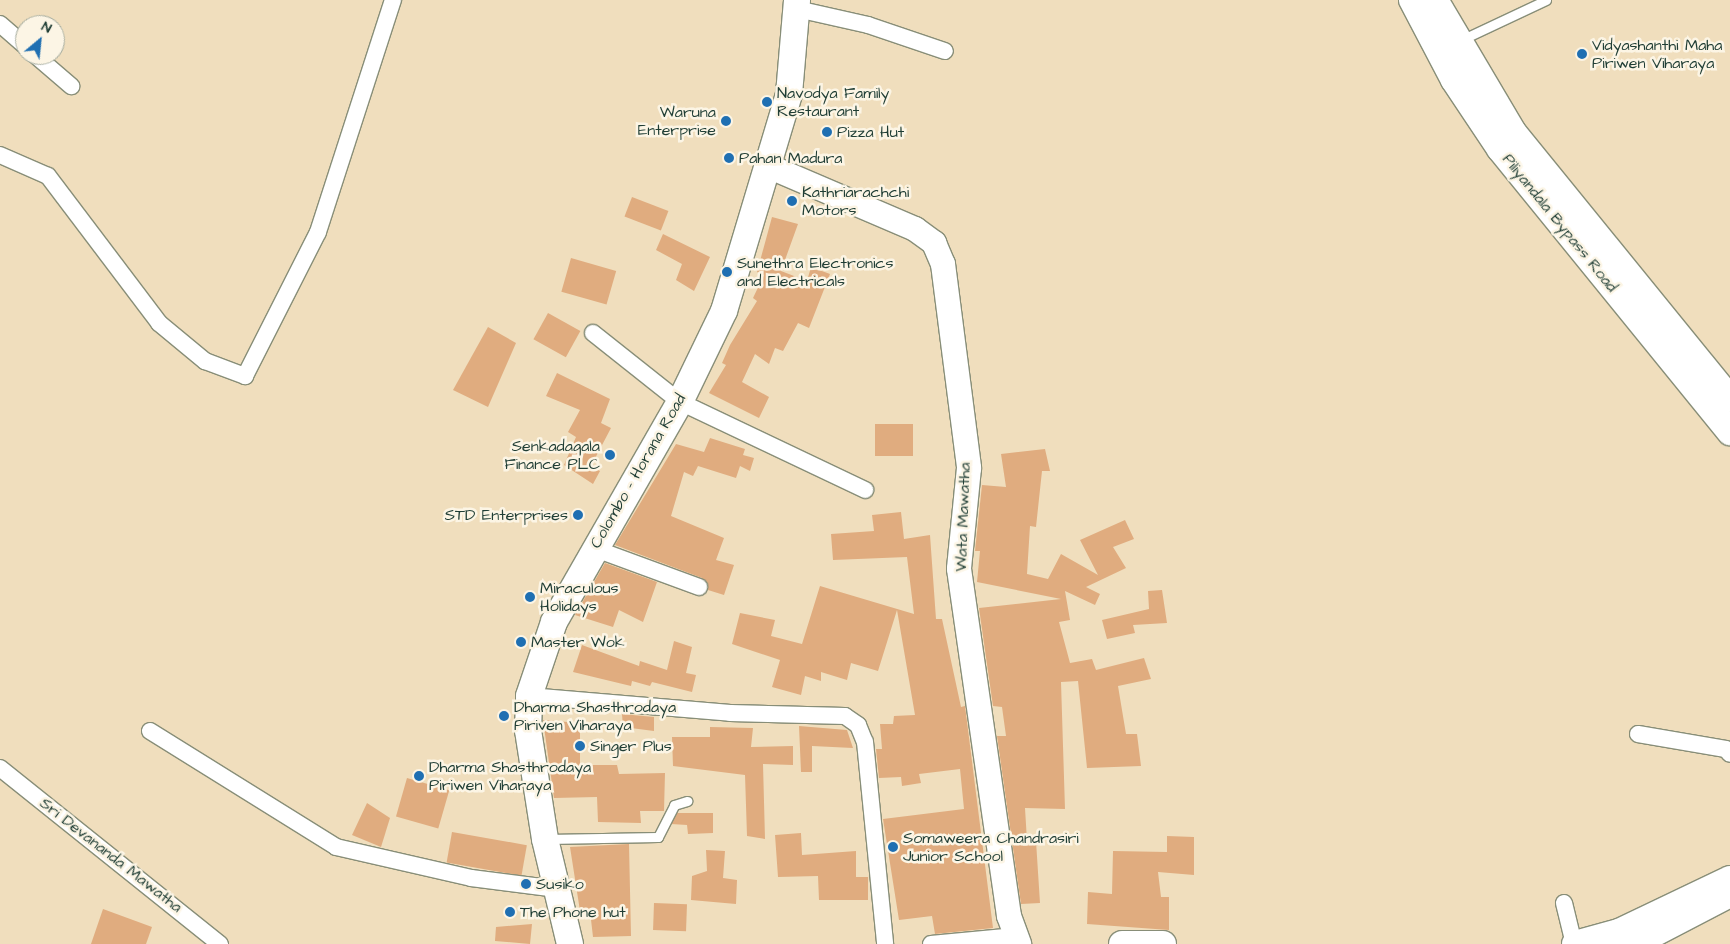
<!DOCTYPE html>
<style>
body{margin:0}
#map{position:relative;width:1730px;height:944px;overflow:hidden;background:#f0debd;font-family:"Architects Daughter",sans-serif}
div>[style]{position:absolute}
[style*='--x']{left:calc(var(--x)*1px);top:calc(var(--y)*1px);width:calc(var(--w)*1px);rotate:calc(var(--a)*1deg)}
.building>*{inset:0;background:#e0ac7f;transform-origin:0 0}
.roads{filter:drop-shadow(1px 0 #888e78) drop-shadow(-1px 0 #888e78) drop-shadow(0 1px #888e78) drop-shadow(0 -1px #888e78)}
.lane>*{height:9px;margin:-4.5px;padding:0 4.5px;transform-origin:4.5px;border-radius:4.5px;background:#fff}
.street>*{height:16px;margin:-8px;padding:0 8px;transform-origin:8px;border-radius:8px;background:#fff}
.secondary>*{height:24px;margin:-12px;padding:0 12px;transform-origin:12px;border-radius:12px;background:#fff}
.primary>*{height:26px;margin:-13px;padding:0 13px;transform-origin:13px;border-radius:13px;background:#fff}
.dots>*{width:14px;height:14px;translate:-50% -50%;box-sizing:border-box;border:2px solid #fcf5e5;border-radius:50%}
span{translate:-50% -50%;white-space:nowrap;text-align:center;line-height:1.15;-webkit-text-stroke:5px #fcf5e5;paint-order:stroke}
.poi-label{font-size:16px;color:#1f3d34}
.left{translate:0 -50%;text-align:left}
.right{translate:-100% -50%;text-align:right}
.street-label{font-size:16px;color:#1f3d34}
.north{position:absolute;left:15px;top:15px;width:50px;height:50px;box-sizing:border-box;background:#fcf5e5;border:1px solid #a4ab9e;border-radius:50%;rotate:28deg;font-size:14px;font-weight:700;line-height:20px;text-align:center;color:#1f3d34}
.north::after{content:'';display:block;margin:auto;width:18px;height:22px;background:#1f6fb2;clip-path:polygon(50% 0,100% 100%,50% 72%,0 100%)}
</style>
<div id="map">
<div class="building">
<i style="left:632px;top:197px;width:39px;height:21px;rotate:21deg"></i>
<i style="clip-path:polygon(772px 217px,798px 224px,781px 271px,807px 281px,811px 267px,830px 274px,809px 328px,798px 323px,783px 351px,775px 348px,769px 364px,755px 354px,742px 382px,769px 397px,759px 418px,709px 393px,726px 365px,722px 363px,730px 345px,757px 301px,753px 298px,764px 275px,757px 272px)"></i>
<i style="clip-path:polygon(663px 234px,710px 257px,694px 291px,676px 280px,682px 264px,656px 250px)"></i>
<i style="left:571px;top:258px;width:47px;height:35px;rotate:16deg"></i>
<i style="left:548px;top:313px;width:37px;height:30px;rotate:29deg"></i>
<i style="clip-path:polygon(488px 327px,516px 343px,488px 407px,453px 390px)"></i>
<i style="clip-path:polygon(557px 373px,610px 399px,601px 423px,611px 428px,591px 466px,600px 471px,593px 484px,564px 465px,576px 437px,568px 432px,580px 410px,546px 396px)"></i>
<i style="left:875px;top:424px;width:38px;height:32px"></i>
<i style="clip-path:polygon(710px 438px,745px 449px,743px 455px,754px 458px,750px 471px,740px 466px,736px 478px,698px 466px,693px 476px,684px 472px,671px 516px,724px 538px,716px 560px,734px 565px,724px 595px,708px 590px,702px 578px,615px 545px,676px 444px,704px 452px)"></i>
<i style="clip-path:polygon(1045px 449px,1050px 471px,1042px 471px,1036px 527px,1030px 526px,1027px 574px,1048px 579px,1061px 554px,1098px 575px,1080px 540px,1125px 520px,1134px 539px,1113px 547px,1126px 568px,1086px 587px,1100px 594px,1095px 605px,1065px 591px,1070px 620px,1059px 622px,1070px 663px,1092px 659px,1096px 670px,1144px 658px,1151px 679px,1118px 686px,1126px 734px,1137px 734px,1141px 766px,1087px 768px,1078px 681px,1061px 682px,1065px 809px,1025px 808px,1027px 841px,1036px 841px,1040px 903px,1021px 904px,997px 736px,1006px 736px,1002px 707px,993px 706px,979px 608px,1061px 599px,977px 582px,980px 551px,975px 551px,982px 485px,1006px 487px,1001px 454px)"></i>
<i style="clip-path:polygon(901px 512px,904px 539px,930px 535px,936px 619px,942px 619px,961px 707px,965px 706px,993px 928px,935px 934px,932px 916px,899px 920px,883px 819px,964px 809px,960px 769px,919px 774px,921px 783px,902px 786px,901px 777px,879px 778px,876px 749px,882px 749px,880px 724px,893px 724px,894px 716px,915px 715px,897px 610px,878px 671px,851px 663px,847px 680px,821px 672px,821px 681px,805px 676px,801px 695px,772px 687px,780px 660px,732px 644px,740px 613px,775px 620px,771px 636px,802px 644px,820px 586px,914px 614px,907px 557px,833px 560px,831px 534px,874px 531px,872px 515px)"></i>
<i style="clip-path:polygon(605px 563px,657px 582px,643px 622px,619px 610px,613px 627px,575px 615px)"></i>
<i style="clip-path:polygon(1162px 590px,1167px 623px,1133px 625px,1135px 633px,1107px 639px,1102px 620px,1149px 609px,1148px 591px)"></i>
<i style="clip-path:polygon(674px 641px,692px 647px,686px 673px,696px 675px,692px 692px,652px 682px,650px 686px,632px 681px,631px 686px,573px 672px,582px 645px,639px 666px,640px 661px,667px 670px)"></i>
<i style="clip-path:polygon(622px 714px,654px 717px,654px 731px,623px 727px)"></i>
<i style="clip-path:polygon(543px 720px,580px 723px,580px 765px,617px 765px,619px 774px,665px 773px,664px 811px,640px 811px,641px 823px,598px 822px,597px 797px,554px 798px)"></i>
<i style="clip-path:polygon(799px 726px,847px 730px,853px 748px,812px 746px,812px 772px,801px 772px)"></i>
<i style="clip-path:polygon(710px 727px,753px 728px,751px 747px,793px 746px,793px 765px,763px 764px,765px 839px,747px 836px,745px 775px,673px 766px,672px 737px,710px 737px)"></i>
<i style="left:407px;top:778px;width:44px;height:40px;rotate:16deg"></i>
<i style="clip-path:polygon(367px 803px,390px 818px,381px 847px,352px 835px)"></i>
<i style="clip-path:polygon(677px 813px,713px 813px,713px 833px,688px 834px,687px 825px,671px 824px)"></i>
<i style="left:452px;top:832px;width:76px;height:31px;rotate:10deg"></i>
<i style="clip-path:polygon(801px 833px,802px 855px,856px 851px,856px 877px,868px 877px,868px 900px,819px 900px,818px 876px,778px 877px,775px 835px)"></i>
<i style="clip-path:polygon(1167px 836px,1194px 837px,1194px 875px,1158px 872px,1161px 897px,1169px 897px,1169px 930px,1087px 924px,1088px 892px,1112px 894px,1113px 851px,1167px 852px)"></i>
<i style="clip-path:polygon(629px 844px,631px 936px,593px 937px,590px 911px,580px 911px,570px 847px)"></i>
<i style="clip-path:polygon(706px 850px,725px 851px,723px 878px,737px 880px,736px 904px,691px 900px,692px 876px,707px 871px)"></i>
<i style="left:654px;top:903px;width:33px;height:27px;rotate:2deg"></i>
<i style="clip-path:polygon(103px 909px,152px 927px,146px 944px,91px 944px)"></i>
<i style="clip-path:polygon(532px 924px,530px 944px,495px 941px,496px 927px)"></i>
</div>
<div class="roads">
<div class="lane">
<i style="--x:1461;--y:40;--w:94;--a:-25.2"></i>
<i style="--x:547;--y:839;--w:111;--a:-1"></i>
<i style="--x:658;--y:837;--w:36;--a:-63"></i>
<i style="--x:674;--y:805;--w:14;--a:-17"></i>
</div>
<div class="street">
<i style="--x:797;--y:9;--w:73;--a:12.7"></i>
<i style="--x:868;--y:25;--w:81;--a:18.7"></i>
<i style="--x:0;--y:24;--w:33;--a:41"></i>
<i style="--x:35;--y:55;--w:48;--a:40.7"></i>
<i style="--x:0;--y:155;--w:52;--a:23.6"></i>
<i style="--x:48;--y:176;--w:184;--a:52.9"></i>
<i style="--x:159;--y:323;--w:60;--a:39.6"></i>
<i style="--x:205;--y:361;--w:43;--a:20.6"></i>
<i style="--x:245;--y:376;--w:161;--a:-63.1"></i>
<i style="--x:318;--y:232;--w:244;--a:-72.1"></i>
<i style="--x:593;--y:333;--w:111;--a:38.4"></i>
<i style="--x:680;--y:402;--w:205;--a:25.4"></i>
<i style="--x:593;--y:548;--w:113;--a:20.2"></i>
<i style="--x:529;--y:696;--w:202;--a:4.8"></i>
<i style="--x:730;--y:713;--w:115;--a:1.5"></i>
<i style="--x:845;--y:716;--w:16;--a:35"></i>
<i style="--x:858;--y:725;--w:18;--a:68"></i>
<i style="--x:865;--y:742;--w:203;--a:84.3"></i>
<i style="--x:150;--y:731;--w:219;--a:31.9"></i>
<i style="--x:336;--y:847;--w:139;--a:12.9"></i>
<i style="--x:471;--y:878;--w:87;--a:7.3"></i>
<i style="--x:1638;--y:734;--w:89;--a:9.7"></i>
<i style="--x:1726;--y:749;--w:6;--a:51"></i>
<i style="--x:0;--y:768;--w:282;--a:38.7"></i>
<i style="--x:1564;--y:903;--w:42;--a:76.3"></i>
<i style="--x:931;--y:944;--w:85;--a:-5.4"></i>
</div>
<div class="secondary">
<i style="--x:768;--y:166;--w:160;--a:23.2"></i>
<i style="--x:915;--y:229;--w:24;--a:36"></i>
<i style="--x:934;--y:243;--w:23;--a:67"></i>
<i style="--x:943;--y:264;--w:206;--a:82.7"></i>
<i style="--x:969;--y:468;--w:101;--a:95.7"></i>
<i style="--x:959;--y:569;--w:351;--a:81.8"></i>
<i style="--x:1009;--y:916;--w:30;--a:70"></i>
<i style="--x:1636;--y:944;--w:106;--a:-27.5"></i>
</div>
<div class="primary">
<i style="--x:1412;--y:0;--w:90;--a:62.3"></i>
<i style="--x:1454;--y:80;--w:83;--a:56.3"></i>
<i style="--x:1500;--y:149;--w:365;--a:50.9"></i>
<i style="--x:1435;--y:0;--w:153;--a:59.4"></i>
<i style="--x:1513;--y:132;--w:344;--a:50.9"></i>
<i style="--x:570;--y:944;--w:108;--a:-103.4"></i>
<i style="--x:545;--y:839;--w:110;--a:-98.9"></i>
<i style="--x:528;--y:730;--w:34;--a:-88"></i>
<i style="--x:529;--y:696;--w:78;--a:-71.3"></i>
<i style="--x:554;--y:622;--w:254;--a:-60.2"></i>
<i style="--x:680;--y:402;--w:101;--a:-64.2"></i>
<i style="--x:724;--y:311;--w:227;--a:-73.3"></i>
<i style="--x:789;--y:94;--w:94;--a:-85.1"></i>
<i style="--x:1122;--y:944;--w:41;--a:0"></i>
<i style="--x:1575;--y:944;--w:46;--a:-15.3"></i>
<i style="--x:1619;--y:932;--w:123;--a:-25.5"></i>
</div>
</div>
<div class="dots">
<i style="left:1582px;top:54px;background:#1f6fb2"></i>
<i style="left:767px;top:102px;background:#1f6fb2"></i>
<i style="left:726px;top:121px;background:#1f6fb2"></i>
<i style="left:827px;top:132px;background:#1f6fb2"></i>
<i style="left:729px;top:158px;background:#1f6fb2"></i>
<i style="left:792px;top:201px;background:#1f6fb2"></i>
<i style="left:727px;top:272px;background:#1f6fb2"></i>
<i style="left:610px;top:455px;background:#1f6fb2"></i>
<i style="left:578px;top:515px;background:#1f6fb2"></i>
<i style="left:530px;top:597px;background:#1f6fb2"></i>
<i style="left:521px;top:642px;background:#1f6fb2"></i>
<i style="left:504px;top:716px;background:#1f6fb2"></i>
<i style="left:580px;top:746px;background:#1f6fb2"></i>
<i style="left:419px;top:776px;background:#1f6fb2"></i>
<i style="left:893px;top:847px;background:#1f6fb2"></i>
<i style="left:526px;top:884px;background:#1f6fb2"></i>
<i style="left:510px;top:912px;background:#1f6fb2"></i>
</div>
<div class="poi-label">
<span class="left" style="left:1592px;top:54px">Vidyashanthi Maha<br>Piriwen Viharaya</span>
<span class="left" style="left:777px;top:102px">Navodya Family<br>Restaurant</span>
<span class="right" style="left:716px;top:121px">Waruna<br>Enterprise</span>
<span class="left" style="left:837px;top:132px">Pizza Hut</span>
<span class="left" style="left:739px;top:158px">Pahan Madura</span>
<span class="left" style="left:802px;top:201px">Kathriarachchi<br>Motors</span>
<span class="left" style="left:737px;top:272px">Sunethra Electronics<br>and Electricals</span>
<span class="right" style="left:600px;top:455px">Senkadagala<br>Finance PLC</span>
<span class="right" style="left:568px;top:515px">STD Enterprises</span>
<span class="left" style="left:540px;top:597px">Miraculous<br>Holidays</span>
<span class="left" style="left:531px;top:642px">Master Wok</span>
<span class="left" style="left:514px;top:716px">Dharma Shasthrodaya<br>Piriven Viharaya</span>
<span class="left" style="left:590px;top:746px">Singer Plus</span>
<span class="left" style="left:429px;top:776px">Dharma Shasthrodaya<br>Piriwen Viharaya</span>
<span class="left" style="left:903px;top:847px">Somaweera Chandrasiri<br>Junior School</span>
<span class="left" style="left:536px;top:884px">Susiko</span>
<span class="left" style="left:520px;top:912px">The Phone hut</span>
</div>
<div class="street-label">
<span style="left:1560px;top:223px;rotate:51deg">Piliyandala Bypass Road</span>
<span style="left:638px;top:471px;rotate:-60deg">Colombo - Horana Road</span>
<span style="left:963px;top:517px;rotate:-88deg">Wata Mawatha</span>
<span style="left:111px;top:855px;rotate:38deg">Sri Devananda Mawatha</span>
</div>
<div class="north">N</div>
</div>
